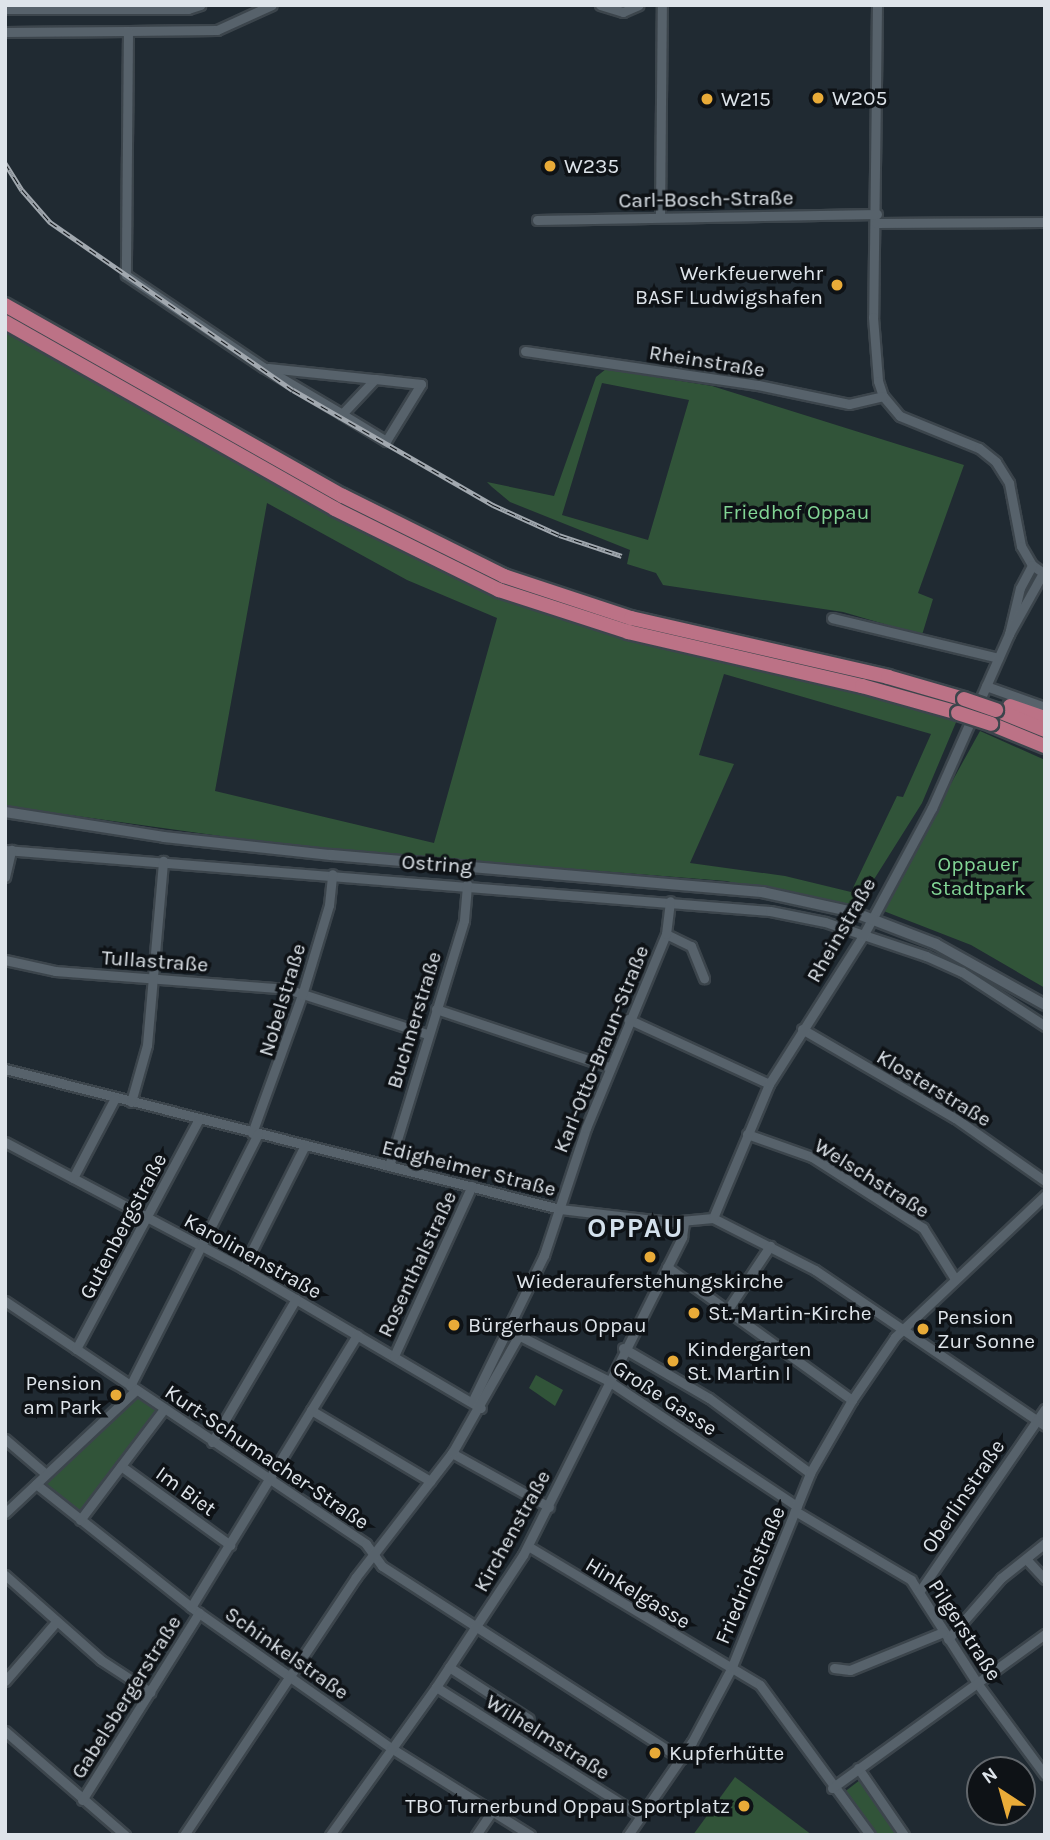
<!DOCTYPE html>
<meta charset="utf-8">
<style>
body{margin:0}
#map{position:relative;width:1050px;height:1840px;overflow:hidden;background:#202a32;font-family:Karla,sans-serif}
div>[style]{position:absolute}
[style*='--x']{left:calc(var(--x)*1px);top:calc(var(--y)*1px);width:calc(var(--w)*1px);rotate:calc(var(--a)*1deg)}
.green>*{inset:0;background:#315439}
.roads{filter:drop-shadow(2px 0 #3c454c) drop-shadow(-2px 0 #3c454c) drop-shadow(0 2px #3c454c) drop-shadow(0 -2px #3c454c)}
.minor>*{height:9px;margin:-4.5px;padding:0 4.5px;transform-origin:4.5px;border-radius:4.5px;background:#57626b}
.tertiary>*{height:10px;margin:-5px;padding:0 5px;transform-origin:5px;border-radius:5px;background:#57626b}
.trunk>*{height:14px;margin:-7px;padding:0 7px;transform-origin:7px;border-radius:7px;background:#bc7286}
.rail>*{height:5px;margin-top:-2.5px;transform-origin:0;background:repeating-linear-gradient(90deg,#0e1216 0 8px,#a1a8af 0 16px);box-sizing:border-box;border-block:2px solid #a1a8af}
.bridges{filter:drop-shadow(2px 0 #3c454c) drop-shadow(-2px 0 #3c454c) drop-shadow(0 2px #3c454c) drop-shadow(0 -2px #3c454c)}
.trunk-bridge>*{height:14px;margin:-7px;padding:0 7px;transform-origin:7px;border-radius:7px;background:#bc7286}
.dots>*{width:19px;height:19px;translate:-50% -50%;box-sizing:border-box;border:4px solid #0e1216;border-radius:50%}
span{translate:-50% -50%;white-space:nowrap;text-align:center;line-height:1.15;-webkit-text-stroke:7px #0e1216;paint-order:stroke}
.poi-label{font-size:21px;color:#dee4ea}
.left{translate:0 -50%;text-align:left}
.right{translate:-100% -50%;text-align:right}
.street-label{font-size:21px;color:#dee4ea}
.park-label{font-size:21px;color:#82d595}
.district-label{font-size:28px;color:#d3e0eb;font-weight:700;letter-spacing:2px}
.frame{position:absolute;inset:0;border:7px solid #dee4ea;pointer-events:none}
.north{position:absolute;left:966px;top:1756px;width:70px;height:70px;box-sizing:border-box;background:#0e1216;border:2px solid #61666b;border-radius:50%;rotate:324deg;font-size:19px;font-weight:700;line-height:28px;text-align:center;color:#dee4ea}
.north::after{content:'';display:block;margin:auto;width:24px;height:32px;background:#e9ab38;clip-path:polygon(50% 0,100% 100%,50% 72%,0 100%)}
</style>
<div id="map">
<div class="green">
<i style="clip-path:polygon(evenodd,5px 330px,432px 566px,504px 598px,658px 646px,848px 689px,957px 720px,922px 803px,856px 908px,726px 881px,307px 848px,5px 806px,5px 330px,267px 503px,407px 580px,497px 618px,434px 843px,215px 791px,267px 503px,5px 330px,724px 674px,931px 734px,903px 797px,897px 796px,851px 892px,785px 876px,690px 863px,734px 764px,699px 755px,724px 674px)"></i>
<i style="clip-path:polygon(evenodd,606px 369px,712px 386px,964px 465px,918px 593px,933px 599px,922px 635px,843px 612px,663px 585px,656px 573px,627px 564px,630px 550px,510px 502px,492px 487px,487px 482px,554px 496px,596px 377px,606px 369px,602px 383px,689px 400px,648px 540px,562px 515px,602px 383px)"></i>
<i style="clip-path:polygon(980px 731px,1045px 760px,1045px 988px,971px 945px,881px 910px)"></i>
<i style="clip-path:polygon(536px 1375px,563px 1390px,555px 1406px,529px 1388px)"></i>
<i style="clip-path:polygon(136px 1394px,160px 1410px,80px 1516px,40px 1484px)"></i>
<i style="clip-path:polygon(735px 1777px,812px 1835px,693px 1835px)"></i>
<i style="clip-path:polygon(860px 1780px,899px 1835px,875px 1835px,843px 1793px)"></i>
</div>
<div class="roads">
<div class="minor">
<i style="--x:600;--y:5;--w:24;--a:17"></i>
<i style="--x:623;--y:12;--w:17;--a:-24"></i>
<i style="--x:877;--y:5;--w:312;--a:90.7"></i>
<i style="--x:873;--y:317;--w:64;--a:85.5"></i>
<i style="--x:878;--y:381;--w:16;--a:72"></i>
<i style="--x:883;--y:396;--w:26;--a:50"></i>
<i style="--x:900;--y:416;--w:85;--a:22.1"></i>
<i style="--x:979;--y:448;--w:22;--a:39"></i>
<i style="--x:996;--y:462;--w:25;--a:58"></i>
<i style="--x:1009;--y:483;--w:64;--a:79.2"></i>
<i style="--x:1021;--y:546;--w:22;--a:60"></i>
<i style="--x:1032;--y:565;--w:16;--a:35"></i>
<i style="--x:5;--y:9;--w:183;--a:0"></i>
<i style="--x:188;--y:9;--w:13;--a:-18"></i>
<i style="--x:128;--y:31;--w:89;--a:-0.6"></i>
<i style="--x:217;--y:30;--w:60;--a:-24.4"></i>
<i style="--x:5;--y:32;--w:123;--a:-0.5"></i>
<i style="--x:128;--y:31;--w:244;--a:90.5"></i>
<i style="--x:126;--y:275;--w:165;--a:33.9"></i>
<i style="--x:263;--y:367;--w:92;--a:30.7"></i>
<i style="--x:342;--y:414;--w:52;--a:31.5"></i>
<i style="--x:386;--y:441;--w:67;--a:-58.4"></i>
<i style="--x:421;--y:384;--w:46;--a:-173.8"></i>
<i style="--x:375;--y:379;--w:48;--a:133.3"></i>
<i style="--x:660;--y:217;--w:212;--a:-89.5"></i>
<i style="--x:537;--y:220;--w:340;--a:-1"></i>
<i style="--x:876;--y:223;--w:169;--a:-0.3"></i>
<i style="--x:525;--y:351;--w:235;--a:8.3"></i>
<i style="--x:758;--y:385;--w:93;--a:11.8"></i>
<i style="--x:849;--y:404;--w:35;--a:-13"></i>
<i style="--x:268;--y:368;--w:108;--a:5.9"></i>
<i style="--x:832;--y:618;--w:171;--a:13.5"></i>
<i style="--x:1009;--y:634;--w:47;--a:-76.6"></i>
<i style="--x:1020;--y:588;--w:26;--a:-62"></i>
<i style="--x:986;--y:686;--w:63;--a:19.6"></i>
<i style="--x:5;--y:850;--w:767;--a:4.56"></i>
<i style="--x:770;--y:911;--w:56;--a:11.3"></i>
<i style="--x:825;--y:922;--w:107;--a:18.6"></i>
<i style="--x:926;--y:956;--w:39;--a:24"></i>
<i style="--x:962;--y:972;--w:99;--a:33"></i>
<i style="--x:5;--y:877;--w:28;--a:-77"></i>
<i style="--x:666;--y:934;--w:28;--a:26"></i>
<i style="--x:691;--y:946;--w:35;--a:68"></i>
<i style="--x:5;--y:960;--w:51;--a:12.4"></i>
<i style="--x:55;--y:971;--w:233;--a:4.4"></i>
<i style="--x:287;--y:989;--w:147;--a:17.8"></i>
<i style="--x:436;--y:1009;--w:182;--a:18.5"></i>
<i style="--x:628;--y:1019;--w:155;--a:24.7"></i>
<i style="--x:802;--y:1029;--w:177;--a:30.2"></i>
<i style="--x:955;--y:1118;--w:110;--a:35"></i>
<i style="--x:5;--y:1069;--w:572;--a:14.16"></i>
<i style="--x:560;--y:1209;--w:111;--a:6.7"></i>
<i style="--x:670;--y:1222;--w:43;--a:-5.3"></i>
<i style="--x:713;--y:1218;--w:114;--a:27"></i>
<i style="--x:815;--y:1270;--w:278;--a:34.1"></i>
<i style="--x:131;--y:1102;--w:59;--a:-74.3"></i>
<i style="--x:147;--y:1045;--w:185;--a:-85"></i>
<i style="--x:252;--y:1133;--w:147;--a:-70.1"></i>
<i style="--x:302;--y:995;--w:94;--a:-73.3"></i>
<i style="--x:329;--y:905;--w:31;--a:-84"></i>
<i style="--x:747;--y:1134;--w:69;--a:19.5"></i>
<i style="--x:812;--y:1157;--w:132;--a:32.6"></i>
<i style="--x:923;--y:1228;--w:60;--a:57.9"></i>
<i style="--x:5;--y:1142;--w:269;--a:27.9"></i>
<i style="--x:243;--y:1268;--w:276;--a:30.5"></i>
<i style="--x:389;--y:1166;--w:257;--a:-73"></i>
<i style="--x:464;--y:920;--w:36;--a:-85"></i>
<i style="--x:73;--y:1178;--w:90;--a:-62.3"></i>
<i style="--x:713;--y:1218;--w:145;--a:-67.3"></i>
<i style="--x:769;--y:1084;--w:175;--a:-57.6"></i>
<i style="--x:863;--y:936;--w:145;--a:-61.7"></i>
<i style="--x:932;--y:808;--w:190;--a:-66.1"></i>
<i style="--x:1009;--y:634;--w:70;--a:-60.9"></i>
<i style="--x:667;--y:1267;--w:228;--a:35.7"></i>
<i style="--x:243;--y:1268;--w:138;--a:-63.2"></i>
<i style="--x:5;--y:1301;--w:435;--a:33.9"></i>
<i style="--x:366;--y:1544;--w:27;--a:54"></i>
<i style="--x:382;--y:1566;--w:356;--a:32.8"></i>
<i style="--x:728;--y:1309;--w:76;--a:-56.3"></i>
<i style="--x:516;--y:1334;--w:102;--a:26.8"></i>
<i style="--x:607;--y:1380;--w:228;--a:33.6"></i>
<i style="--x:623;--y:1348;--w:99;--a:30.2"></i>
<i style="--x:709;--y:1398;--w:126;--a:36.6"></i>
<i style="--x:76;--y:1349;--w:261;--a:-61.9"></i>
<i style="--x:394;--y:1356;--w:187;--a:-65.4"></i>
<i style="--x:130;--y:1386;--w:283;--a:-63.1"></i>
<i style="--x:472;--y:1402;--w:164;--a:-63.9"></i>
<i style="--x:544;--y:1255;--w:134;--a:-71.7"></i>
<i style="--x:586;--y:1128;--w:210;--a:-67.6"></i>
<i style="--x:666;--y:934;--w:33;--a:-83"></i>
<i style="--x:311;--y:1410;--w:139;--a:30.8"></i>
<i style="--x:5;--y:1439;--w:54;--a:40.5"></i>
<i style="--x:212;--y:1442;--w:166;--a:-59.6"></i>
<i style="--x:452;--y:1453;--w:111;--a:29.1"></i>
<i style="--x:121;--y:1466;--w:135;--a:35.9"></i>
<i style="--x:36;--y:1484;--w:208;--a:38.4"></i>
<i style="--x:199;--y:1613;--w:235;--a:35.1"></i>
<i style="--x:391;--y:1748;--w:164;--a:32"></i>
<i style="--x:795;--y:1511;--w:135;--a:30.7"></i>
<i style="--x:911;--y:1580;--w:122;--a:57.3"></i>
<i style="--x:977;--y:1683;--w:114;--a:53.5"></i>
<i style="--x:5;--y:1513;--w:180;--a:-43.2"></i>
<i style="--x:80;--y:1520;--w:139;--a:-52.9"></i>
<i style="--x:528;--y:1546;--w:270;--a:30.9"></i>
<i style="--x:760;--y:1685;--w:186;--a:53.7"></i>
<i style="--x:1027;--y:1560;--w:26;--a:47"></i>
<i style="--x:5;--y:1575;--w:128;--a:41.5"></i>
<i style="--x:101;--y:1660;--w:59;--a:33.1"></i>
<i style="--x:919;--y:1592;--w:222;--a:-55.5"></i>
<i style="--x:191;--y:1607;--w:319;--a:-58.6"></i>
<i style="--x:948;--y:1639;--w:81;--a:-49"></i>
<i style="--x:1001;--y:1578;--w:56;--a:-38.5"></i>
<i style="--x:449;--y:1667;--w:95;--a:33"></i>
<i style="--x:834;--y:1668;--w:16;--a:7"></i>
<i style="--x:850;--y:1670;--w:100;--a:-22.2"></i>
<i style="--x:5;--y:1681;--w:78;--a:-49.2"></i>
<i style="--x:436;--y:1687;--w:242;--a:32.2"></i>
<i style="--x:5;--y:1731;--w:159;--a:40.9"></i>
<i style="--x:858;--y:1768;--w:81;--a:55.5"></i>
<i style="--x:832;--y:1788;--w:263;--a:-35.9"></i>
<i style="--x:82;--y:1800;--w:221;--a:-58"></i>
<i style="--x:184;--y:1835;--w:310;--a:-56.3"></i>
<i style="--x:356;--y:1577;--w:157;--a:-52.3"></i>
<i style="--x:452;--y:1453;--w:136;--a:-60.4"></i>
<i style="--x:330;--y:1835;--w:182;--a:-54.4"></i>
<i style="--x:436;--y:1687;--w:158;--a:-56.6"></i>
<i style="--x:523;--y:1555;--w:356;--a:-63.4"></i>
<i style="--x:682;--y:1237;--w:15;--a:-82"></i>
<i style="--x:476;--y:1835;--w:29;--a:-56"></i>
<i style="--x:628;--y:1835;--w:113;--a:-55.5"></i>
<i style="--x:692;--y:1742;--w:83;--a:-61.9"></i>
<i style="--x:731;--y:1669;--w:211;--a:-68"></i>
<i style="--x:810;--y:1473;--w:84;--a:-60.1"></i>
<i style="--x:852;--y:1400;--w:76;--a:-55.7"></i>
<i style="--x:895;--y:1337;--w:207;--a:-43.4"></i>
</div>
<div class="tertiary">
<i style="--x:5;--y:812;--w:161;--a:8.9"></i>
<i style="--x:164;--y:837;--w:168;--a:6.2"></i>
<i style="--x:331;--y:855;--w:433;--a:4.9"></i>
<i style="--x:762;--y:892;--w:93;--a:12.4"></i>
<i style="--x:853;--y:912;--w:89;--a:21.1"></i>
<i style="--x:936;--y:944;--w:125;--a:29.2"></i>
</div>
<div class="trunk">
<i style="--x:5;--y:305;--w:388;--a:29.5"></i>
<i style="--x:343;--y:496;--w:180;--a:26.4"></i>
<i style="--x:504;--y:576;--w:134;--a:18.3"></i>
<i style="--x:631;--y:618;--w:264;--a:12.9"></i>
<i style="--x:888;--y:677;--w:79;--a:16.1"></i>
<i style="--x:5;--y:322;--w:379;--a:29.5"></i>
<i style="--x:335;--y:509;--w:183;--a:26.3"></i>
<i style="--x:499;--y:590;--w:136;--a:18"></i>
<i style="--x:628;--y:632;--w:240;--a:13"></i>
<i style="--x:862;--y:686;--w:100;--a:15.7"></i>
<i style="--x:1010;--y:706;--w:37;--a:19"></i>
<i style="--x:996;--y:710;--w:53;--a:22.2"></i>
<i style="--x:991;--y:724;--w:58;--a:22.2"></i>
</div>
</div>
<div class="rail">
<i style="--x:5;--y:163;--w:32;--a:58"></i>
<i style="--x:22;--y:190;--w:43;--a:48.8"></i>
<i style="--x:50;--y:222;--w:295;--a:34.7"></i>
<i style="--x:293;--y:390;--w:231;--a:29.9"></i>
<i style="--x:493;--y:505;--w:72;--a:24.4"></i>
<i style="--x:559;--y:535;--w:66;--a:18.4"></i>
</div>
<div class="bridges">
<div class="trunk-bridge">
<i style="--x:964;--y:699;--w:34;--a:19"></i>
<i style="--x:958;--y:713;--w:35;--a:18"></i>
</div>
</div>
<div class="dots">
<i style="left:818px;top:98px;background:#e9ab38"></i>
<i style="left:707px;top:99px;background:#e9ab38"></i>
<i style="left:550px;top:166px;background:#e9ab38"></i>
<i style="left:837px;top:285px;background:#e9ab38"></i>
<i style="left:650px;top:1257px;background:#e9ab38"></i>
<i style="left:694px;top:1313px;background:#e9ab38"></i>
<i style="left:454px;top:1325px;background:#e9ab38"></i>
<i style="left:923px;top:1329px;background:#e9ab38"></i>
<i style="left:673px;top:1361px;background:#e9ab38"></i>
<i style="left:116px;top:1395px;background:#e9ab38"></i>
<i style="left:655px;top:1753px;background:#e9ab38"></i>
<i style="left:744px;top:1806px;background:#e9ab38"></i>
</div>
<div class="poi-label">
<span class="left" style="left:832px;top:98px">W205</span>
<span class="left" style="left:721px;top:99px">W215</span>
<span class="left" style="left:564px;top:166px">W235</span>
<span class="right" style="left:823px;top:285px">Werkfeuerwehr<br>BASF Ludwigshafen</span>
<span style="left:650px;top:1281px">Wiederauferstehungskirche</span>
<span class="left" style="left:708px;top:1313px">St.-Martin-Kirche</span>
<span class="left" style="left:937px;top:1329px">Pension<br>Zur Sonne</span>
<span class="left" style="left:468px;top:1325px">Bürgerhaus Oppau</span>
<span class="left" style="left:687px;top:1361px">Kindergarten<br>St. Martin I</span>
<span class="right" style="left:102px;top:1395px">Pension<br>am Park</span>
<span class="left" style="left:669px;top:1753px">Kupferhütte</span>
<span class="right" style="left:730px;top:1806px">TBO Turnerbund Oppau Sportplatz</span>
</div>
<div class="street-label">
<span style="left:706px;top:199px;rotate:-1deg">Carl-Bosch-Straße</span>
<span style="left:707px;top:361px;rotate:9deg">Rheinstraße</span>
<span style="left:437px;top:864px;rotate:4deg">Ostring</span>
<span style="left:841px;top:930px;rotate:-60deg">Rheinstraße</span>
<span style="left:155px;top:961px;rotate:4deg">Tullastraße</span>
<span style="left:282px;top:1000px;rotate:-73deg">Nobelstraße</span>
<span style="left:414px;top:1020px;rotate:-73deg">Buchnerstraße</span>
<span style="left:601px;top:1049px;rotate:-68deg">Karl-Otto-Braun-Straße</span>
<span style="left:934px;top:1088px;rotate:31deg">Klosterstraße</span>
<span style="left:469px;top:1168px;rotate:14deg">Edigheimer Straße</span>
<span style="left:872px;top:1178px;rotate:32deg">Welschstraße</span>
<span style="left:123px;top:1226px;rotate:-62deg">Gutenbergstraße</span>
<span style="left:253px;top:1256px;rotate:29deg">Karolinenstraße</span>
<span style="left:417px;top:1264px;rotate:-65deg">Rosenthalstraße</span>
<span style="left:665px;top:1398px;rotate:33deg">Große Gasse</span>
<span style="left:267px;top:1457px;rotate:34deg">Kurt-Schumacher-Straße</span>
<span style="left:186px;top:1491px;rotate:36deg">Im Biet</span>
<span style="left:963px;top:1496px;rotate:-56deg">Oberlinstraße</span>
<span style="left:512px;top:1531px;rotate:-61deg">Kirchenstraße</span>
<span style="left:750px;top:1575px;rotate:-67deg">Friedrichstraße</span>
<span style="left:638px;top:1593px;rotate:31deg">Hinkelgasse</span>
<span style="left:965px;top:1630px;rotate:57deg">Pilgerstraße</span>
<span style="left:287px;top:1653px;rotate:35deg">Schinkelstraße</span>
<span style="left:126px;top:1697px;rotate:-58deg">Gabelsbergerstraße</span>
<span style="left:548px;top:1737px;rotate:32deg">Wilhelmstraße</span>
</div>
<div class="park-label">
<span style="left:796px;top:512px">Friedhof Oppau</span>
<span style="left:978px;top:876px">Oppauer<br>Stadtpark</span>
</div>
<div class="district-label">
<span style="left:636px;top:1228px">OPPAU</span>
</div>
<div class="frame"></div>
<div class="north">N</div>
</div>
